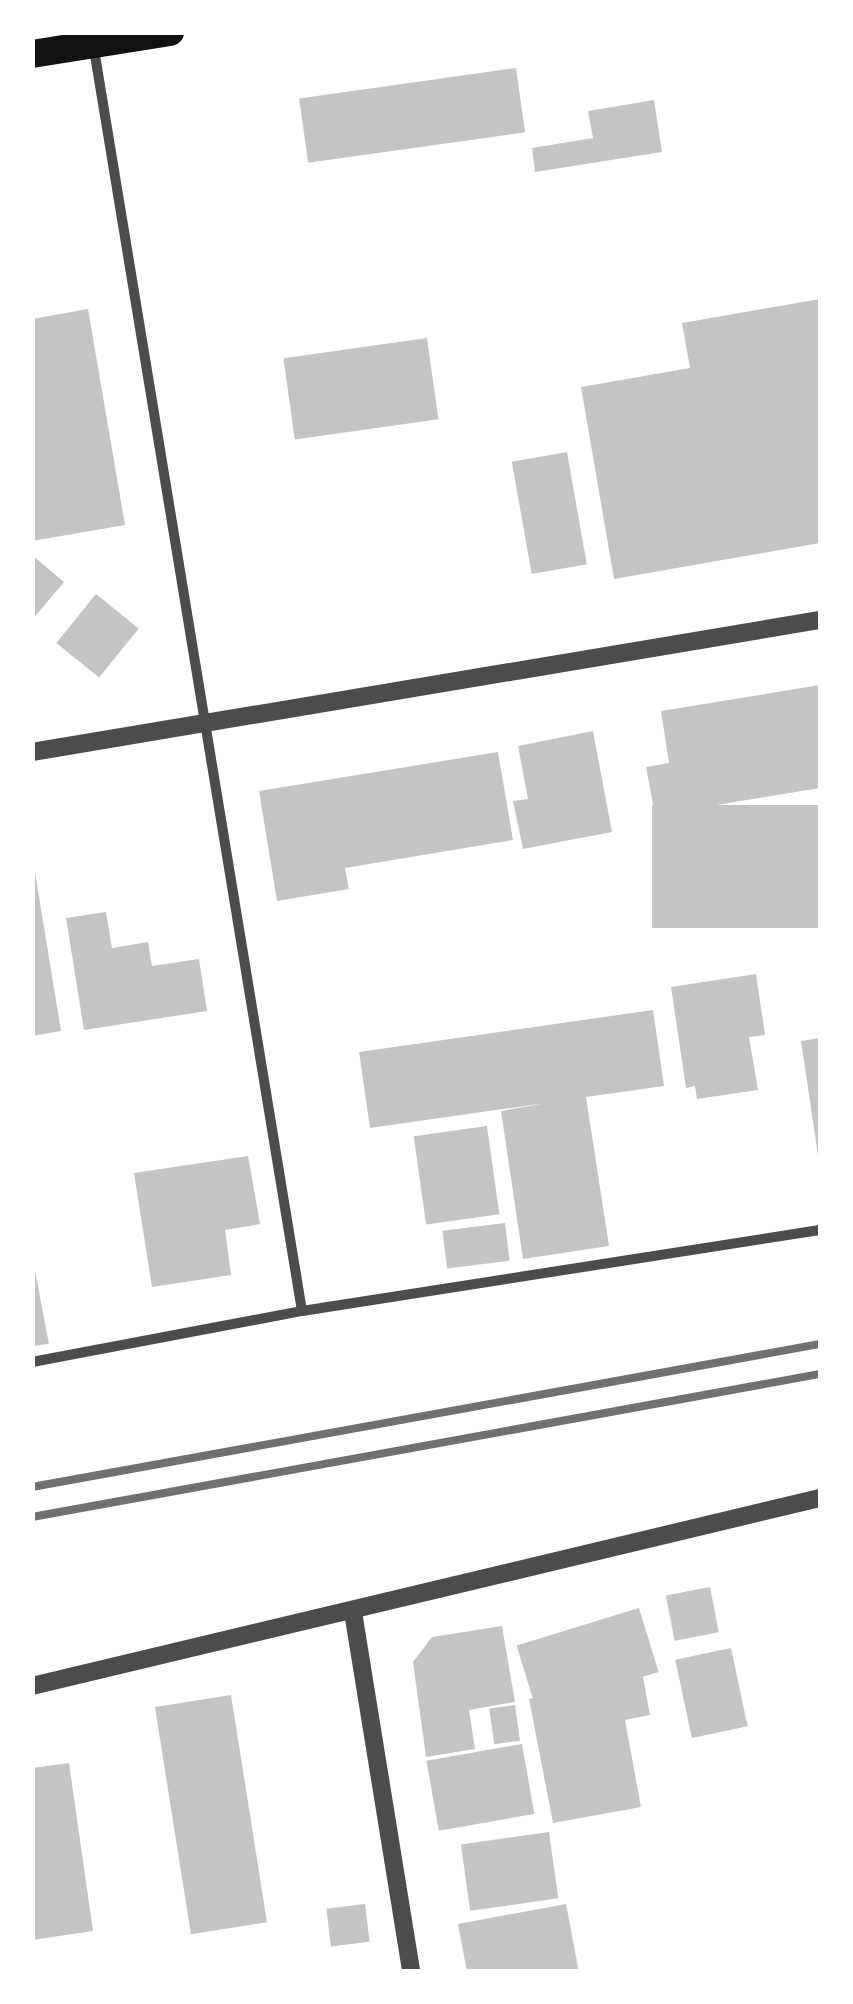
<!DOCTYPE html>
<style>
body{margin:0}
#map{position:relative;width:853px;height:2004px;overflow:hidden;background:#fff;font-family:"Public Sans",sans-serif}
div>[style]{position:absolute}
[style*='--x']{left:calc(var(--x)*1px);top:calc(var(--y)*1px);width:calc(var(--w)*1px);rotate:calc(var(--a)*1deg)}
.building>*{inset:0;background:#c4c4c4;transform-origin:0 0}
.minor>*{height:10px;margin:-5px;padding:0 5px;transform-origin:5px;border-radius:5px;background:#4c4c4c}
.tertiary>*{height:18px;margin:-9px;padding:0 9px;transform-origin:9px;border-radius:9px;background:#4c4c4c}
.trunk>*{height:28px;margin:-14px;padding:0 14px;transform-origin:14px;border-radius:14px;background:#111}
.rail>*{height:8px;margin:-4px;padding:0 4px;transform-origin:4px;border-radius:4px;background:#707070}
span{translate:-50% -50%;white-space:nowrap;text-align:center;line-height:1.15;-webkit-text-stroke:9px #fff;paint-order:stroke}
.frame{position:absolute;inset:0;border:35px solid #fff;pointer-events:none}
</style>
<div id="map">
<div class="building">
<i style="left:516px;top:68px;width:65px;height:219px;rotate:82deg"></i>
<i style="clip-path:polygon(654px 100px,662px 152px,535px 172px,532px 148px,593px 138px,588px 111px)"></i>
<i style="clip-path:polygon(820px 299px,820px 543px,614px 579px,581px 387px,690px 368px,682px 323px)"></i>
<i style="clip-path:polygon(88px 309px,125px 525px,32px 541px,32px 319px)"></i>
<i style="left:427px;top:338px;width:82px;height:145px;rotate:82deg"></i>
<i style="left:567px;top:452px;width:114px;height:56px;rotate:80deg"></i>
<i style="clip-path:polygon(32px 555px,64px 582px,32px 620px)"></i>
<i style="left:96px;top:594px;width:55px;height:63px;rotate:39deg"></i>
<i style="clip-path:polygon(820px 685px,820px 788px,655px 815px,646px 767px,669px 763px,661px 711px)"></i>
<i style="clip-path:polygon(593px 731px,612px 832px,523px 849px,513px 801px,528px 799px,518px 746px)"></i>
<i style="clip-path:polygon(498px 752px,513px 840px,345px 868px,349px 889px,277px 901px,259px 791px)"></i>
<i style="left:820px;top:805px;width:123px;height:168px;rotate:90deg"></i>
<i style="clip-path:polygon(35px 872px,61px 1031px,32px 1036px,32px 873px)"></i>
<i style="clip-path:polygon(106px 912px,112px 948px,148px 942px,152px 966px,199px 959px,207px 1011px,84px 1030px,66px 918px)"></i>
<i style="clip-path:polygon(756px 974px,765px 1035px,749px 1037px,758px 1090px,697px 1099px,695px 1086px,686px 1088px,671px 987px)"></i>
<i style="clip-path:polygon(653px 1010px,664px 1086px,586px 1097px,609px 1246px,523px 1259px,501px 1111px,546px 1103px,370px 1128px,359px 1052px)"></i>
<i style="clip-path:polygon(820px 1038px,820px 1155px,818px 1155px,801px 1041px)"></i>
<i style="left:487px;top:1126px;width:89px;height:74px;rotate:82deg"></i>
<i style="clip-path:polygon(248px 1156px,260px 1224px,225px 1230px,231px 1275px,152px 1287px,134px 1173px)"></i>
<i style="left:505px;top:1223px;width:38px;height:63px;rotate:83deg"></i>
<i style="clip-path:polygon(32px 1255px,49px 1344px,32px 1346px)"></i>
<i style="left:710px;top:1587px;width:46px;height:45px;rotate:79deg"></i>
<i style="left:639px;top:1608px;width:67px;height:128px;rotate:73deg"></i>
<i style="clip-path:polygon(502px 1626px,515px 1702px,469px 1710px,475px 1749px,426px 1757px,413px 1662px,432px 1637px)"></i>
<i style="left:731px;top:1648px;width:80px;height:57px;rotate:78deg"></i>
<i style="clip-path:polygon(643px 1677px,650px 1715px,625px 1720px,641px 1807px,553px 1823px,529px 1699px)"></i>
<i style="left:231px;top:1695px;width:230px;height:77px;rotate:81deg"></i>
<i style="left:515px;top:1705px;width:36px;height:26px;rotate:82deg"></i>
<i style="left:522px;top:1744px;width:71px;height:97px;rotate:80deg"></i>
<i style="clip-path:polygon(69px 1763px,93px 1931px,32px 1940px,32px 1768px)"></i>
<i style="left:549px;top:1832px;width:67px;height:89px;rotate:82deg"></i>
<i style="left:365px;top:1904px;width:38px;height:39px;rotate:83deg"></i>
<i style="clip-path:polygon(566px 1904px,579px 1972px,467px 1972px,458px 1924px)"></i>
</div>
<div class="minor">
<i style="--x:94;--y:49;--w:1279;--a:80.64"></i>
<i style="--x:32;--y:1362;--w:275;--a:-10.7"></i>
<i style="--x:302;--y:1311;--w:524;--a:-8.89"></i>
</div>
<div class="tertiary">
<i style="--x:32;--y:752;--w:799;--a:-9.51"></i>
<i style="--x:353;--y:1612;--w:365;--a:80.8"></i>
<i style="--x:32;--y:1686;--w:810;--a:-13.42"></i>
</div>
<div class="trunk">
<i style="--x:32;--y:54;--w:140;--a:-9.1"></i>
</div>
<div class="rail">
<i style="--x:32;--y:1487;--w:801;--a:-10.29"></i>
<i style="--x:32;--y:1517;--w:801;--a:-10.29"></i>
</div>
<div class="frame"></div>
</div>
